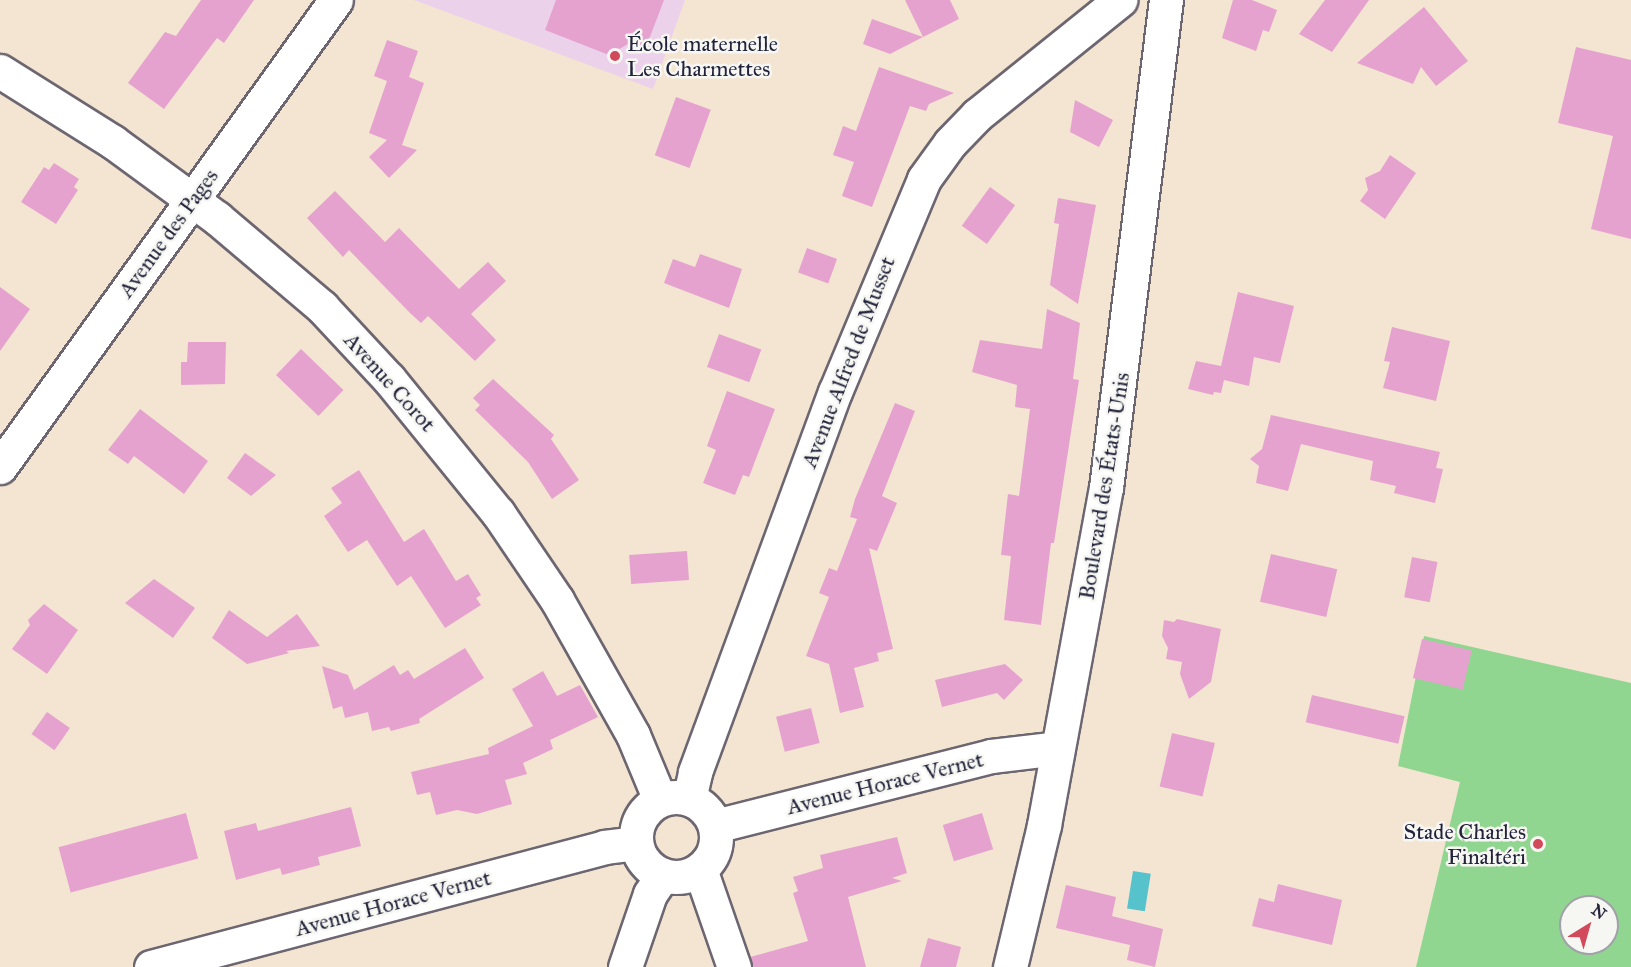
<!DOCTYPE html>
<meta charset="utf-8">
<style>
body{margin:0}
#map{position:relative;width:1631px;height:967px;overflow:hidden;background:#f4e5d2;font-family:"IM FELL Great Primer",serif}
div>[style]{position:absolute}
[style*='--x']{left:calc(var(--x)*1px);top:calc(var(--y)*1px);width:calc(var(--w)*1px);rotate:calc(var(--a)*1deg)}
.built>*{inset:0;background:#ecd1ea}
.green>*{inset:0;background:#91d690}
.water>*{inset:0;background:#56c3cc;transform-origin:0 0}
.building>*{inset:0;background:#e6a2cf;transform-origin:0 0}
.roads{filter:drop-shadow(2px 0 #6c6670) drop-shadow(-2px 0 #6c6670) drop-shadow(0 2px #6c6670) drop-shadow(0 -2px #6c6670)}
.minor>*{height:33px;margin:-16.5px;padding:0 16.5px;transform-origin:16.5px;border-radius:16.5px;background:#fff}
.minor>.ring{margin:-16.5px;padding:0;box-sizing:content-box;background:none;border:33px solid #fff;border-radius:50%}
.dots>*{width:16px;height:16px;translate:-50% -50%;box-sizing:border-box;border:3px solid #f6f6f2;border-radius:50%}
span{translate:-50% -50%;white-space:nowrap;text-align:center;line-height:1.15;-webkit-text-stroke:5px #f6f6f2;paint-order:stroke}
.poi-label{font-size:22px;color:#22223b}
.left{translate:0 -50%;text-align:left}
.right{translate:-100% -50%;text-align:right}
.street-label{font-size:22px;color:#22223b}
.north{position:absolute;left:1559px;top:895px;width:60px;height:60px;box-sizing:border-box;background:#f6f6f2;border:2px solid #a1a1a9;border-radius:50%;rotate:37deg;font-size:16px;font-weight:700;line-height:24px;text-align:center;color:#22223b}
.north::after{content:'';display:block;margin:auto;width:21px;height:27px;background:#d1495b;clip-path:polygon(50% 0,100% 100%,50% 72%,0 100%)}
</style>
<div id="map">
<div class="built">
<i style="clip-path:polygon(414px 0,685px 0,653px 89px)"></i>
</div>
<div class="green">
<i style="clip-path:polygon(evenodd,1424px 636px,1631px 683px,1631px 967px,1416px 967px,1460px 782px,1398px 766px,1424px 636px,1571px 907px,1607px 907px,1607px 943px,1571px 943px,1571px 907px)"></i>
</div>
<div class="water">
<i style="left:1133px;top:871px;width:18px;height:38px;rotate:9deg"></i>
</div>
<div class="building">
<i style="clip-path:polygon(201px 0,254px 0,224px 43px,217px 38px,164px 109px,128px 83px,165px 32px,176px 36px)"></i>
<i style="clip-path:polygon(556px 0,664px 0,645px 50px,628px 44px,609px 55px,545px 30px)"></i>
<i style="clip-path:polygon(905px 0,950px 0,959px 19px,923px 37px)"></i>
<i style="clip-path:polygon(1233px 0,1252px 0,1277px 10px,1269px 32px,1263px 30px,1256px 51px,1222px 38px)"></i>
<i style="clip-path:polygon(1325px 0,1369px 0,1332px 52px,1299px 34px)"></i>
<i style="clip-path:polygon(1424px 7px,1468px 61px,1436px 86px,1421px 67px,1413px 84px,1357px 63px)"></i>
<i style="clip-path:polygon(872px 19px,923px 37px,890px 54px,863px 44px)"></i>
<i style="clip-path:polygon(387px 40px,418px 51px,409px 77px,424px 83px,402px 145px,417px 150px,389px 178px,369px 157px,387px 140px,369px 133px,387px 81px,374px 76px)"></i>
<i style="clip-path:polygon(1576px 47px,1631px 60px,1631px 239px,1591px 229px,1613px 136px,1558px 123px)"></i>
<i style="clip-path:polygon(879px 67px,954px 93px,929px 104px,926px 111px,910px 106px,872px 207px,842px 196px,854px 162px,833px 155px,843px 126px,856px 131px)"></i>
<i style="left:676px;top:97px;width:37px;height:62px;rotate:20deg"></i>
<i style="clip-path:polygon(1075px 100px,1113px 120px,1099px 147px,1070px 132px)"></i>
<i style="clip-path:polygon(1390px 155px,1416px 173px,1385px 219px,1360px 201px,1368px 190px,1365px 178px,1380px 171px)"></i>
<i style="clip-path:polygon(54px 163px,79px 179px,74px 187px,78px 190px,56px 224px,21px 202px,44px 167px,49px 170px)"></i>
<i style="left:990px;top:187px;width:31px;height:48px;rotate:36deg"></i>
<i style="clip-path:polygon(335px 191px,385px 242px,399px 228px,459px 289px,488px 262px,506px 281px,471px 314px,496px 340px,475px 361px,428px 316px,421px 323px,410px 313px,349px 250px,343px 257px,307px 218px)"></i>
<i style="clip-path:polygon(1058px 198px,1096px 205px,1078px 304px,1050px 285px,1059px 224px,1054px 223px)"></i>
<i style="left:807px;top:248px;width:32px;height:26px;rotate:20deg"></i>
<i style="clip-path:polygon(700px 254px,742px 269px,729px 308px,664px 283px,673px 259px,695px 267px)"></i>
<i style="clip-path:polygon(0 287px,30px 309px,0 351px)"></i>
<i style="clip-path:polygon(1238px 292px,1294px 306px,1280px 363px,1254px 357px,1249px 386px,1224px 380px,1221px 393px,1214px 392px,1213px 395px,1188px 389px,1196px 361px,1221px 366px)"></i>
<i style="clip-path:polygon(1047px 309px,1080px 323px,1073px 379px,1079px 380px,1054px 543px,1051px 543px,1041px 625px,1004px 620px,1011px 556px,1001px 555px,1008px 494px,1019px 496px,1030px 409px,1015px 407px,1017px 385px,972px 372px,980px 340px,1042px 349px)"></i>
<i style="clip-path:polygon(1392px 327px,1450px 341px,1436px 401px,1383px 388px,1390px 362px,1384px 361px)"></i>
<i style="left:719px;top:334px;width:45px;height:35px;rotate:20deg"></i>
<i style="clip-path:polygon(188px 342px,226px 342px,225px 384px,181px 385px,181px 362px,187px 362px)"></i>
<i style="left:301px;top:349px;width:59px;height:36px;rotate:44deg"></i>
<i style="clip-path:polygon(493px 379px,554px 435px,551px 439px,579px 480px,552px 499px,528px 462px,475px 410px,480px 405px,473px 398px)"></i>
<i style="clip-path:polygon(727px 391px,775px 409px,749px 477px,743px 475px,735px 495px,703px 483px,716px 450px,707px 446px)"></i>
<i style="clip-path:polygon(895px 403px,915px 411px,882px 496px,897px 503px,877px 551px,869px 548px,893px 649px,877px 653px,879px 661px,854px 668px,864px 707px,840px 713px,829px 664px,806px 656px,829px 597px,819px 593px,829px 568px,837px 571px,857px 519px,850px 517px,855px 499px)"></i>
<i style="clip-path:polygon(140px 409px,208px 461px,184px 494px,134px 456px,128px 464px,108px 450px)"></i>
<i style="clip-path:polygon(1271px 415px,1440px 452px,1436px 468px,1443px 469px,1435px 503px,1394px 493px,1396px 486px,1370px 480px,1373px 461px,1301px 444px,1288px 491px,1256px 483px,1259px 466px,1250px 459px,1262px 449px)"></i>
<i style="clip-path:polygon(245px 453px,276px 475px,251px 496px,227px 478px)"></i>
<i style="clip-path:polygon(359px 470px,404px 542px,424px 529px,456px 581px,468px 574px,481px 595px,476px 598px,481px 605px,445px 628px,411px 576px,397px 586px,367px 540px,348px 552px,324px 516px,342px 503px,331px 488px)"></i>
<i style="left:687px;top:551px;width:29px;height:58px;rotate:86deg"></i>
<i style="left:1271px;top:554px;width:68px;height:49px;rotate:13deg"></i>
<i style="left:1412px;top:557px;width:26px;height:41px;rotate:11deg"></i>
<i style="clip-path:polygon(154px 579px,195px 608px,173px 638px,125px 603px)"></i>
<i style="clip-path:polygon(44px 604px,78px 630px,47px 674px,12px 649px,30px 625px,28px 620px)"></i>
<i style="clip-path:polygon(229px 610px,267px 637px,297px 614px,320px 646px,286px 651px,289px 653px,247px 664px,212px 638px)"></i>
<i style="clip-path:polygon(1177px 619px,1221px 629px,1211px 682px,1189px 699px,1180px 674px,1182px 662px,1166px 659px,1168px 648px,1162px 636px,1164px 620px,1174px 622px)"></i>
<i style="left:1422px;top:639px;width:51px;height:40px;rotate:13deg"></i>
<i style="clip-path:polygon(465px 648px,484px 678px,419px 719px,420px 723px,391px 731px,389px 727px,372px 731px,368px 712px,345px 718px,342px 706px,333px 709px,322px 666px,348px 675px,354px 690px,394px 665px,400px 675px,408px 670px,414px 679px)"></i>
<i style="clip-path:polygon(1005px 664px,1023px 680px,1004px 700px,997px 693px,942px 707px,935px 680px)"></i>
<i style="clip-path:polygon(543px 671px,557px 696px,580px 685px,598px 717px,550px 740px,553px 749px,523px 763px,527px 774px,505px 780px,512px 804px,477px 814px,457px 810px,436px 815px,430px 792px,417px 795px,411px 772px,489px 754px,488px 748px,533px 726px,512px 689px)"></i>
<i style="left:1312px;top:695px;width:95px;height:28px;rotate:13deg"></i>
<i style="left:811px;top:708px;width:36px;height:36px;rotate:76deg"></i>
<i style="left:47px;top:712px;width:28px;height:27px;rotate:35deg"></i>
<i style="left:1172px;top:733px;width:44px;height:55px;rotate:13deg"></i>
<i style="clip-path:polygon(351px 807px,361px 846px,318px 857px,320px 865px,282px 875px,280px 868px,236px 880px,224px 831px,256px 823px,258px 831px)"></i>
<i style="left:186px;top:813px;width:47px;height:132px;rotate:75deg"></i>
<i style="left:982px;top:813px;width:38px;height:41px;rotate:73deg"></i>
<i style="clip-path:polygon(897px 837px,907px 873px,892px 878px,902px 881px,848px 897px,866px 967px,752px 967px,750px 957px,808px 941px,793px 893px,798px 891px,793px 877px,823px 868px,820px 855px)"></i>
<i style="clip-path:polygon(1278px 884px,1342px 900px,1332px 945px,1252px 926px,1259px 898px,1274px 902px)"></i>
<i style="clip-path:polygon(1066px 885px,1116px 897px,1112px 916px,1163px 929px,1155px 967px,1127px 960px,1130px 945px,1056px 928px)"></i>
<i style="clip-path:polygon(928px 938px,961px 947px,956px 967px,920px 967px)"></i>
</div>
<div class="roads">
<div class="minor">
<i style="--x:0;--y:71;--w:133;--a:32.1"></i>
<i style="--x:113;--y:142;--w:129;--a:36.2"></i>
<i style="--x:217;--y:218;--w:138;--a:40.3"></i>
<i style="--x:322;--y:307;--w:98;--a:47.1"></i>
<i style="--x:389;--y:379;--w:173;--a:50.9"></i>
<i style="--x:498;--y:513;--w:105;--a:55.9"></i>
<i style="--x:557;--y:600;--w:155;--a:60.6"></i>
<i style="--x:633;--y:735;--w:70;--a:67.4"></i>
<i style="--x:0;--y:467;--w:575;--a:-54.27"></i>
<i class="ring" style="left:636px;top:797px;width:47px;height:47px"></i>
<i style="--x:689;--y:799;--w:28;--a:-77"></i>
<i style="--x:695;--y:772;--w:405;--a:-69.8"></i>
<i style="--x:835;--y:392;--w:231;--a:-67.3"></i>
<i style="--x:924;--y:179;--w:44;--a:-54.2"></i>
<i style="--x:950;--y:143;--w:39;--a:-46"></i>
<i style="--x:977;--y:115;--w:184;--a:-38.8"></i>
<i style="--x:715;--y:826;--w:285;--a:-14.2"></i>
<i style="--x:991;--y:756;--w:67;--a:-6.8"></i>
<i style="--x:700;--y:869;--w:104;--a:70.9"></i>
<i style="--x:151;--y:967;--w:469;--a:-14.8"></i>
<i style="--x:604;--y:847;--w:32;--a:-7"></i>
<i style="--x:625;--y:967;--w:77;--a:-71.1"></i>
<i style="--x:650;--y:894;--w:23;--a:-56"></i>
<i style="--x:1010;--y:967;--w:146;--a:-76.5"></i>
<i style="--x:1044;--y:825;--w:343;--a:-79.6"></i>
<i style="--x:1106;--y:488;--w:492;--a:-83"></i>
</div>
</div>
<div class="dots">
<i style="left:615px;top:56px;background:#d1495b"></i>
<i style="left:1538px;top:844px;background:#d1495b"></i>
</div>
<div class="poi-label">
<span class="left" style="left:627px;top:56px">École maternelle<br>Les Charmettes</span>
<span class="right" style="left:1526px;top:844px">Stade Charles<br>Finaltéri</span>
</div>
<div class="street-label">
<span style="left:168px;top:233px;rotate:-54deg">Avenue des Pages</span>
<span style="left:848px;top:362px;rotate:-69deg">Avenue Alfred de Musset</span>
<span style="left:390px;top:382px;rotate:48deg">Avenue Corot</span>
<span style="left:1104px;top:486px;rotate:-81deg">Boulevard des États-Unis</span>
<span style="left:885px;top:783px;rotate:-14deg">Avenue Horace Vernet</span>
<span style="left:393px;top:903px;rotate:-15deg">Avenue Horace Vernet</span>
</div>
<div class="north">N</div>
</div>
